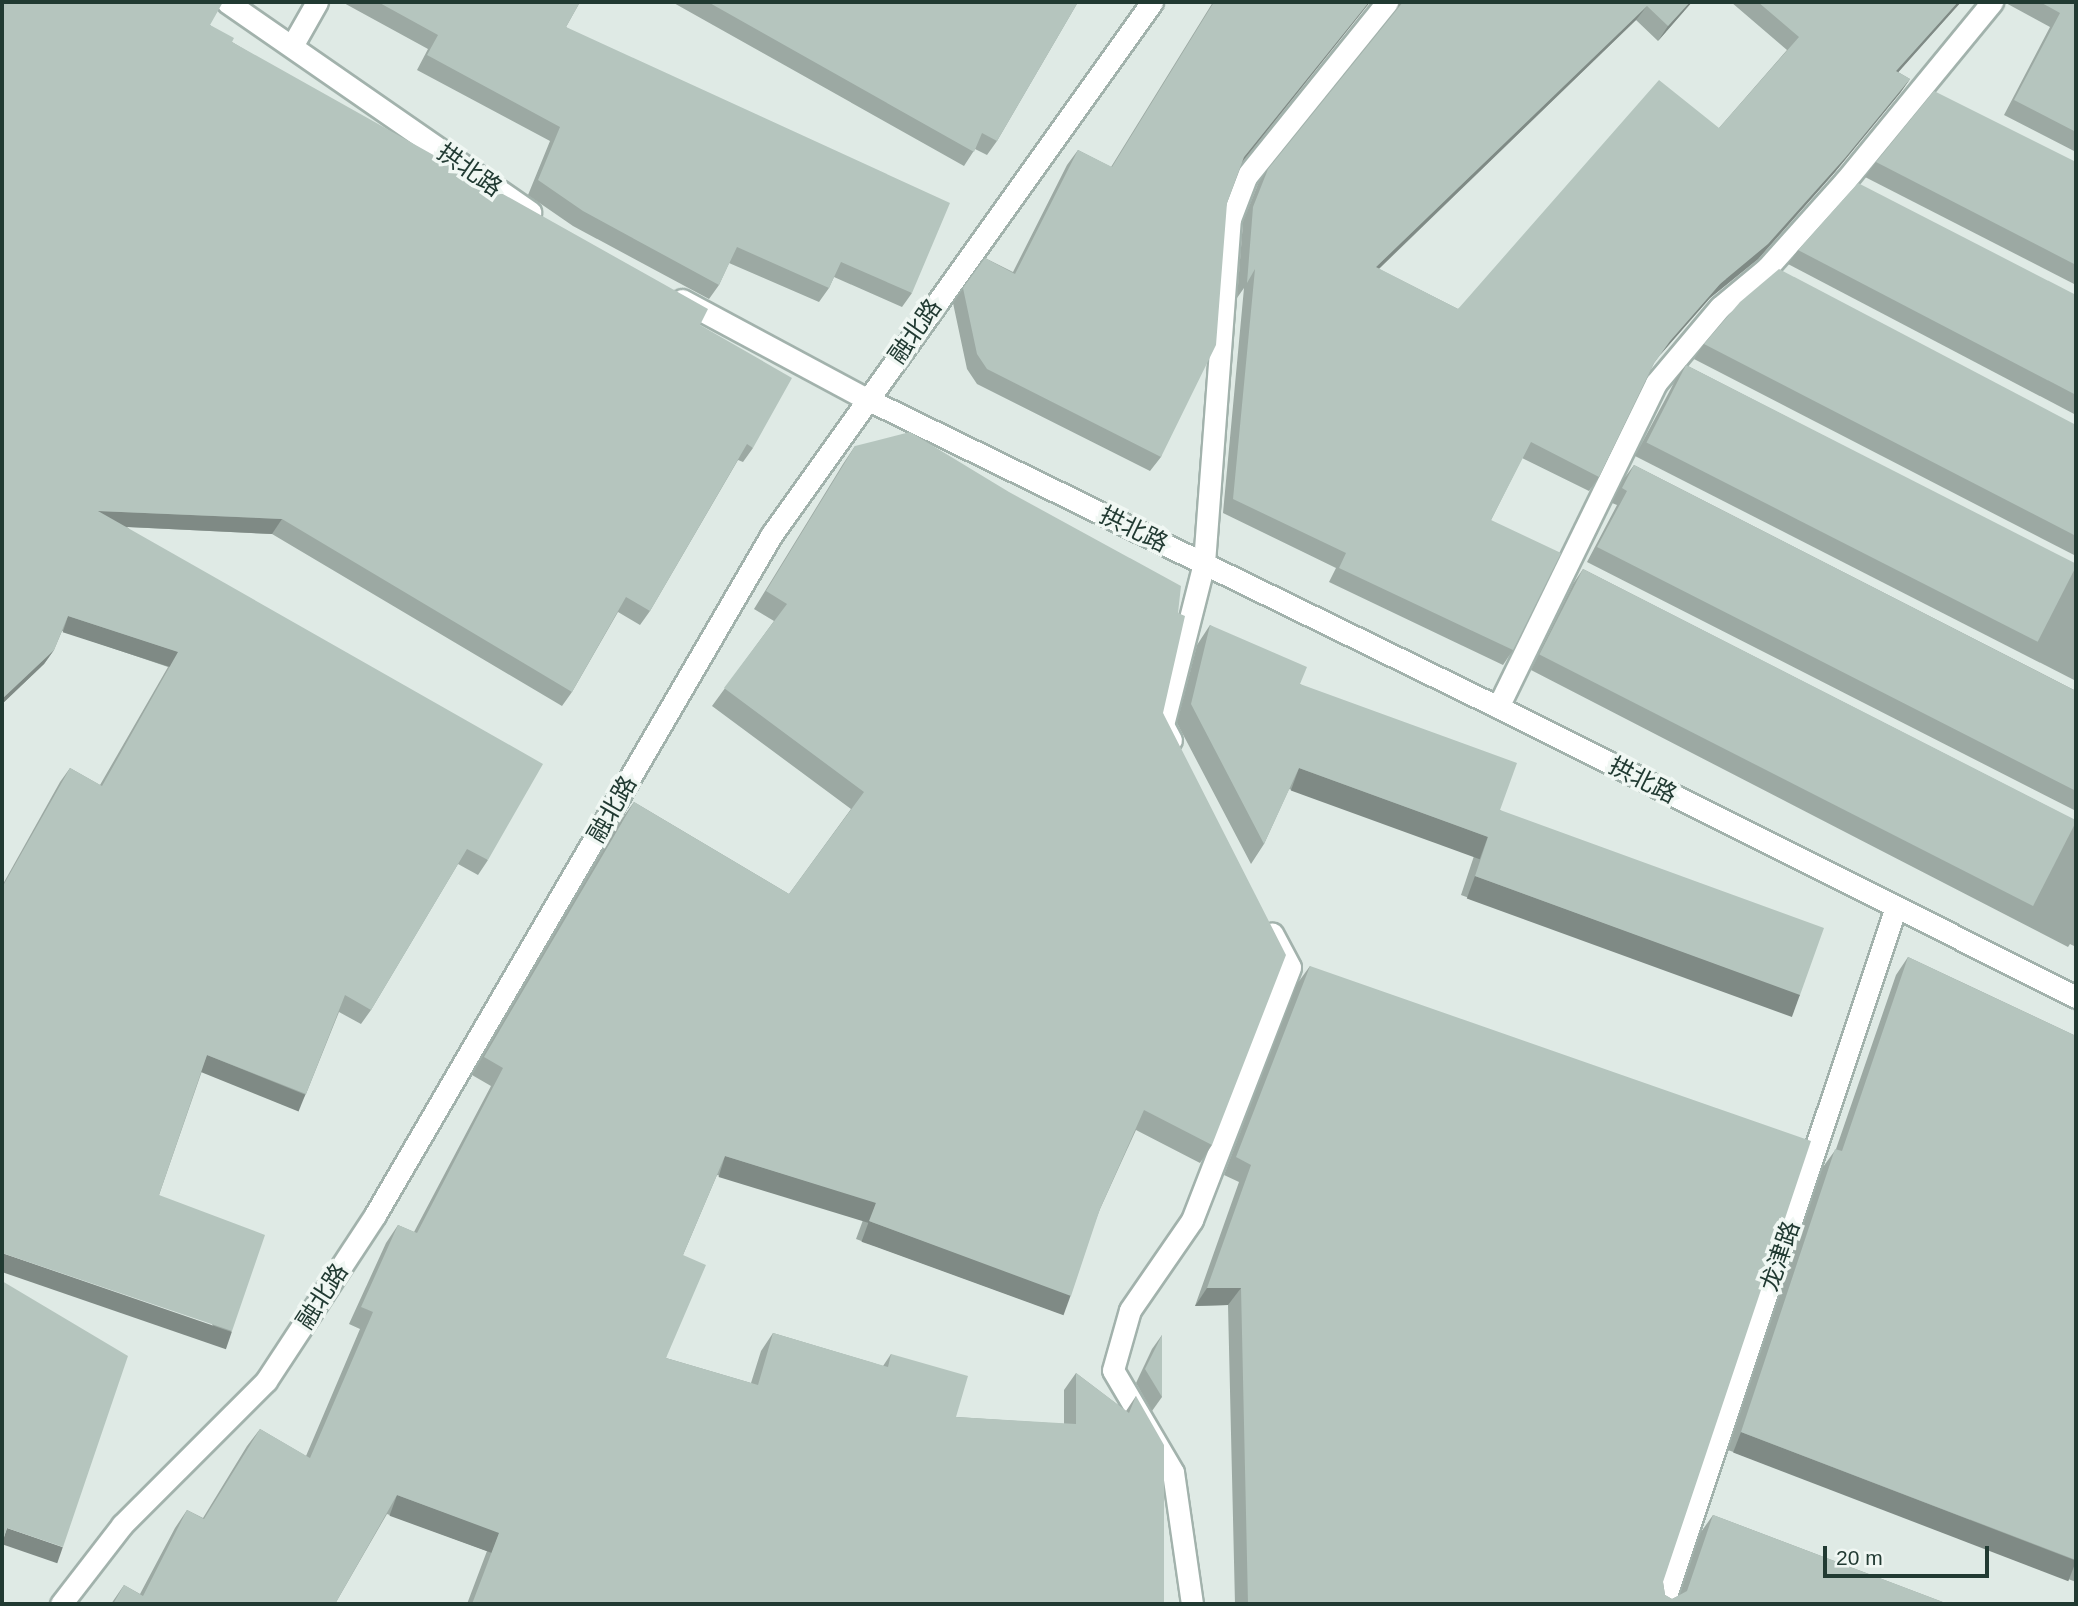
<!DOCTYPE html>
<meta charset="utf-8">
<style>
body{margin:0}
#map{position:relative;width:2078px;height:1606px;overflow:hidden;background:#dfeae5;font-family:Arial,"Noto Sans SC",sans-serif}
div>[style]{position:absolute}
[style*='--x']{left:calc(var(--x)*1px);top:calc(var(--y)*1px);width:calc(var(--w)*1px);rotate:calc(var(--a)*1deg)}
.roads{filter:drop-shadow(2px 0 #a2b2ac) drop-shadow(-2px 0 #a2b2ac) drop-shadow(0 2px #a2b2ac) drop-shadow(0 -2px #a2b2ac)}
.street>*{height:21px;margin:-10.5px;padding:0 10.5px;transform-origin:10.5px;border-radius:10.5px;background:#fff}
.wall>*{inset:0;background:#9ca9a3}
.shaded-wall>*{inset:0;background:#7f8a85;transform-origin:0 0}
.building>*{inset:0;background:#b5c5be;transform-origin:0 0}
span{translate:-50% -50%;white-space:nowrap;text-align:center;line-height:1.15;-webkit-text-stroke:7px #f0f7f3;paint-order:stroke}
.street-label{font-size:24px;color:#213a32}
.frame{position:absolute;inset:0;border:4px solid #213a32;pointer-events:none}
.scale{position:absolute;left:1823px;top:1546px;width:166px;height:32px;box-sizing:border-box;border:4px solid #213a32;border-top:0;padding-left:9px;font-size:21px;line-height:24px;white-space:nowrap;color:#213a32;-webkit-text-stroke:5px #f0f7f3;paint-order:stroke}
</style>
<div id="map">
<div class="roads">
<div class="street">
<i style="--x:227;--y:2;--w:369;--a:34.7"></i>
<i style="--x:292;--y:46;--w:51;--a:-60.4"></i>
<i style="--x:682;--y:300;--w:210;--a:28.2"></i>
<i style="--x:867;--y:399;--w:702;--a:26.02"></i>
<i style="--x:1498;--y:707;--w:647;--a:26.64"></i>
<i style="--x:1498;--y:707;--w:360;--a:-64"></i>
<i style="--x:1656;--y:383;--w:99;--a:-49.9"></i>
<i style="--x:1720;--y:307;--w:61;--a:-39.7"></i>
<i style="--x:1767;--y:268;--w:117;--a:-48.1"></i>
<i style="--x:1845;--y:181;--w:232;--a:-50.6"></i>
<i style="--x:1171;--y:740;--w:17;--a:-118"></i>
<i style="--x:1163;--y:725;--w:167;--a:-75.8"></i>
<i style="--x:1204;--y:563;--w:345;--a:-85.7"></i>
<i style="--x:1230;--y:219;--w:45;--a:-69.1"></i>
<i style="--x:1246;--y:177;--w:225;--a:-51.1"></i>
<i style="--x:61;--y:1604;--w:100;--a:-52.3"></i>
<i style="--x:122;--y:1525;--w:204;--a:-45"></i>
<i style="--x:266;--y:1381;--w:199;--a:-56.7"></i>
<i style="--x:375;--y:1215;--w:788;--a:-59.76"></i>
<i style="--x:772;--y:534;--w:654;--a:-54.46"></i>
<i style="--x:1192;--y:1604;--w:133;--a:-98.2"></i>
<i style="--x:1173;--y:1472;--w:118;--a:-120.5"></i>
<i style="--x:1113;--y:1370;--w:62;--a:-74.2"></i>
<i style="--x:1130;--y:1310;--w:109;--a:-55.4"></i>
<i style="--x:1192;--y:1220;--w:271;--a:-68.8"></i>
<i style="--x:1290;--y:967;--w:38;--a:-118"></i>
<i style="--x:1663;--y:1604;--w:735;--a:-71.52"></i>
</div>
</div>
<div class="wall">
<i style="clip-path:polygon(2px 2px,210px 25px,232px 42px,700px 325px,753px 448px,743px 462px,738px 460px,650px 611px,640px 625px,618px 612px,572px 692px,562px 706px,272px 534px,127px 527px,488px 860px,478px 875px,458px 864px,371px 1010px,361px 1024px,339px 1012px,306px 1094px,296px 1109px,202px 1071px,159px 1195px,232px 1331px,222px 1345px,3px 884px,60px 782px,70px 768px,100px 785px,168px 667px,62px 631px,54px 650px,44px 664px,2px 704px)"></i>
<i style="clip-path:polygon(342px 2px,580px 2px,566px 27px,912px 293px,902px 307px,834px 277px,829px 288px,819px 302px,729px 263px,719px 285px,709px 299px,573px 226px,528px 195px,550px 141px,417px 70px,428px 49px)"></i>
<i style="clip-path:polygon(672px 2px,1078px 2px,997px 141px,987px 155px,975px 149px,964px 166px)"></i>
<i style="clip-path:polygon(1213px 2px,1370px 2px,1243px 161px,1227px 203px,1161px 457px,1150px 471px,977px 384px,967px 369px,953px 303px,985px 258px,1013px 272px,1067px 165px,1078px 150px,1111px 167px)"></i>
<i style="clip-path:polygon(1399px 2px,1692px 2px,1658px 41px,1636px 20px,1379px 269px,1458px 309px,1719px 128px,1787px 50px,1731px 2px,1961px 2px,1898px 72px,1910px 79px,1900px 93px,1835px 172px,1758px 259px,1710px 298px,1660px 355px,1654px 363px,1599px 477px,1589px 491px,1522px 458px,1491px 520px,1513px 650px,1503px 665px,1329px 582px,1336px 568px,1223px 513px,1244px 288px,1237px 298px,1243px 222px,1258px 184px,1268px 169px,1398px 8px)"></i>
<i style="clip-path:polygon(2004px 2px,2076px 2px,2076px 152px,2004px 115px,2050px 27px)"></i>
<i style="clip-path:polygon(1876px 162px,2076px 162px,2076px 285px,1865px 177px)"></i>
<i style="clip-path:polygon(1798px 250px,2076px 295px,2076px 415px,1788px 264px)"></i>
<i style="clip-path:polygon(1704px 344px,2076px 425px,2076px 556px,1694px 359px)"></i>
<i style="clip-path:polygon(1686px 365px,2076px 566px,2076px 681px,1635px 456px,1676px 379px)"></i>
<i style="clip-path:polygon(855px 446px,1163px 713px,1212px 1145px,1200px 1163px,1136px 1130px,1100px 1209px,1059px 1313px,856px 1239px,863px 1220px,717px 1175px,683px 1255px,666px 1358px,751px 1383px,761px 1351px,773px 1333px,883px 1366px,891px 1354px,956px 1417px,1064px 1424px,1064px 1390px,1076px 1373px,1126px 1411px,1136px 1396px,1164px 1604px,467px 1604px,487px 1551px,387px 1514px,335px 1604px,111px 1604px,124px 1585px,140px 1594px,175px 1528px,187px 1510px,203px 1518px,247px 1446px,260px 1429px,306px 1456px,360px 1329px,349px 1324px,386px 1243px,398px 1225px,414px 1232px,491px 1086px,472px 1075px,621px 820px,634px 802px,789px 894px,851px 809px,712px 706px,774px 621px,754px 609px,843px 464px)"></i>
<i style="clip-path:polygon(1634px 465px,2076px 691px,2076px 811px,1587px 562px,1617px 505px,1612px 503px,1623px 480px)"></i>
<i style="clip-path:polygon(1583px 569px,2076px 821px,2076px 947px,2070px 944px,2068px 947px,1531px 670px,1573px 584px)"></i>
<i style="clip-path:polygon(1210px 625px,1300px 684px,1500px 810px,1800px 995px,1787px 1014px,1461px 895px,1474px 856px,1289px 789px,1264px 844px,1251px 864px,1177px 723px,1197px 645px)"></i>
<i style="clip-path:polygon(1908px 957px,2076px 1036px,2076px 1582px,1728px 1450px,1823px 1167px,1836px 1149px,1896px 975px)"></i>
<i style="clip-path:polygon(1310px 966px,1663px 1582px,1665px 1595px,1672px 1599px,1680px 1595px,1701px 1532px,1713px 1515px,1948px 1604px,1235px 1604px,1228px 1305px,1195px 1306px,1239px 1182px,1224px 1175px,1297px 984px)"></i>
<i style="clip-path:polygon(1162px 1335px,1162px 1397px,1152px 1411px,1136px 1383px,1152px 1349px)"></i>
</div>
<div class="shaded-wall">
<i style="clip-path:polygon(1369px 2px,1370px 2px,1234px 172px,1244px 157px)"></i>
<i style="clip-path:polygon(1690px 2px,1692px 2px,1658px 41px,1668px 26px)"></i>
<i style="clip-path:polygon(1958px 2px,1961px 2px,1886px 86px,1896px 71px)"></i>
<i style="clip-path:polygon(1647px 6px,1636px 20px,1365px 282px,1376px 267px)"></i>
<i style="clip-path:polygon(1910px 79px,1900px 93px,1835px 172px,1758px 259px,1710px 298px,1660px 355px,1670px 341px,1720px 284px)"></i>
<i style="clip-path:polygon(98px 511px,282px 519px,272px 534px,88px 525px)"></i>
<i style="left:68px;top:616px;width:116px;height:17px;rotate:18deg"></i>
<i style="clip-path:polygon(54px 650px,44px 664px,2px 704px,2px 699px)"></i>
<i style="left:1299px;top:768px;width:201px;height:24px;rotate:20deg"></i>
<i style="left:1475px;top:876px;width:346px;height:24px;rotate:20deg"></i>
<i style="left:207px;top:1055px;width:106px;height:18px;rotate:22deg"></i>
<i style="left:725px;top:1156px;width:158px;height:22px;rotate:17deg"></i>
<i style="left:869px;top:1221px;width:215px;height:22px;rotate:20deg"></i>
<i style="left:2px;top:1253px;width:243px;height:18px;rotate:19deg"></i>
<i style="clip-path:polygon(1207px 1288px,1241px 1288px,1228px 1305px,1195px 1306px)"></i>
<i style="left:1741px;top:1432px;width:359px;height:22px;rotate:21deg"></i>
<i style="left:397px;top:1495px;width:109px;height:22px;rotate:20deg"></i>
<i style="left:7px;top:1528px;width:59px;height:17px;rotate:19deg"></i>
</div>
<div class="building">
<i style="clip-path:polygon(2px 2px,223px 2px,210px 25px,234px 38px,232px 42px,708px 309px,700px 325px,792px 378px,753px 448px,747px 444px,650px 611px,626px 597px,572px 692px,282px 519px,98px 511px,543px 764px,488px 860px,467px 849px,371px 1010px,345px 995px,306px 1094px,207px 1055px,159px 1195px,265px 1235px,232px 1331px,2px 1253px,2px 883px,4px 884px,70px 768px,102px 786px,178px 652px,68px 616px,54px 650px,2px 699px)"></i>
<i style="clip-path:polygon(378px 2px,580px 2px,566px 27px,950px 203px,912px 293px,841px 262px,829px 288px,737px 247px,719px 285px,583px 211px,538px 180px,560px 127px,427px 55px,438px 35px)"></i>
<i style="clip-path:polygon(708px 2px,1078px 2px,997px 141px,982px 133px,974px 152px)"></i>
<i style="clip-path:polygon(1214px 2px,1369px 2px,1244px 157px,1227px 203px,1216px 345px,1161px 457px,987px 369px,977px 354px,963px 288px,985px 258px,1015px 274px,1078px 150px,1112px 167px)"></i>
<i style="clip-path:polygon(1403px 2px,1690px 2px,1668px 26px,1647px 6px,1376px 267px,1458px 309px,1659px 80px,1719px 128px,1799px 37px,1758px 2px,1958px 2px,1896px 71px,1910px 79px,1845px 158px,1768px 244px,1720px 284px,1670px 341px,1654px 363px,1599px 477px,1531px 442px,1491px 520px,1561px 553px,1513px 650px,1339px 568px,1346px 553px,1233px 499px,1255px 269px,1247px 283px,1253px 207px,1268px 169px)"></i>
<i style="clip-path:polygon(2040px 2px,2076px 2px,2076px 132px,2014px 100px,2060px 13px)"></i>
<i style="clip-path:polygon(1934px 91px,2076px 162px,2076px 265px,1876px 162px)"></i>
<i style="clip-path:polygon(1858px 183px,2076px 295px,2076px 395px,1798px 250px)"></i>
<i style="clip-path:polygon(1779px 269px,2076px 425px,2076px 536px,1704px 344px,1740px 302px)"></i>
<i style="left:1686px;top:365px;width:439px;height:87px;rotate:27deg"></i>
<i style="clip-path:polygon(910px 432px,1009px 492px,1181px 586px,1178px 613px,1185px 616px,1163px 713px,1286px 955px,1212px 1145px,1144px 1110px,1100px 1209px,1071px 1296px,869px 1221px,876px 1203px,725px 1156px,683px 1255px,706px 1265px,666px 1358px,758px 1385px,773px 1333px,888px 1367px,891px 1354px,968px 1376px,956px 1417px,1076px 1424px,1076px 1373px,1129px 1413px,1136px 1396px,1164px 1445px,1164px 1604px,472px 1604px,499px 1533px,397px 1495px,335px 1604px,113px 1604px,124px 1585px,143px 1596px,187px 1510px,204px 1519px,260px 1429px,310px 1458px,373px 1312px,361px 1307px,398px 1225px,417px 1233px,503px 1068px,484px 1057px,634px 802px,789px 894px,864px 792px,724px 688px,787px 604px,766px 591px,855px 446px)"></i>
<i style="clip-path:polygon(1634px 465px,2076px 691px,2076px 791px,1597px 547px,1627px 491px,1622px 488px)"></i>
<i style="left:1583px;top:569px;width:554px;height:96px;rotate:27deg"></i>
<i style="clip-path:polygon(1210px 625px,1307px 667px,1300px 684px,1517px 763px,1500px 810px,1824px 928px,1800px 995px,1475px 876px,1488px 837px,1299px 768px,1264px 844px,1191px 704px)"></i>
<i style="clip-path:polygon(1908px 957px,2076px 1036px,2076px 1560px,1741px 1432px,1835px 1149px,1842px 1151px)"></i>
<i style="clip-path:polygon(1310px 966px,1811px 1141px,1663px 1582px,1665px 1595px,1672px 1599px,1687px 1591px,1713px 1515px,1948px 1604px,1248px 1604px,1241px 1288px,1207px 1288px,1251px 1165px,1236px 1157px)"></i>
<i style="clip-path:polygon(2px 1281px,128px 1356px,63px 1547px,7px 1528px,2px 1544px)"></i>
<i style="clip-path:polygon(1162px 1335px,1162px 1397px,1145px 1369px)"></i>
</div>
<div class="street-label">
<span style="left:470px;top:170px;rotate:35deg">拱北路</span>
<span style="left:915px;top:331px;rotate:-55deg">融北路</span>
<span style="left:1134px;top:529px;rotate:26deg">拱北路</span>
<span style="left:1643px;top:780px;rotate:27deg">拱北路</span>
<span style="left:612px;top:809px;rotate:-60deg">融北路</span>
<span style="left:1780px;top:1256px;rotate:-71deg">龙津路</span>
<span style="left:322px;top:1296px;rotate:-57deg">融北路</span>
</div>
<div class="frame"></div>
<div class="scale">20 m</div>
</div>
